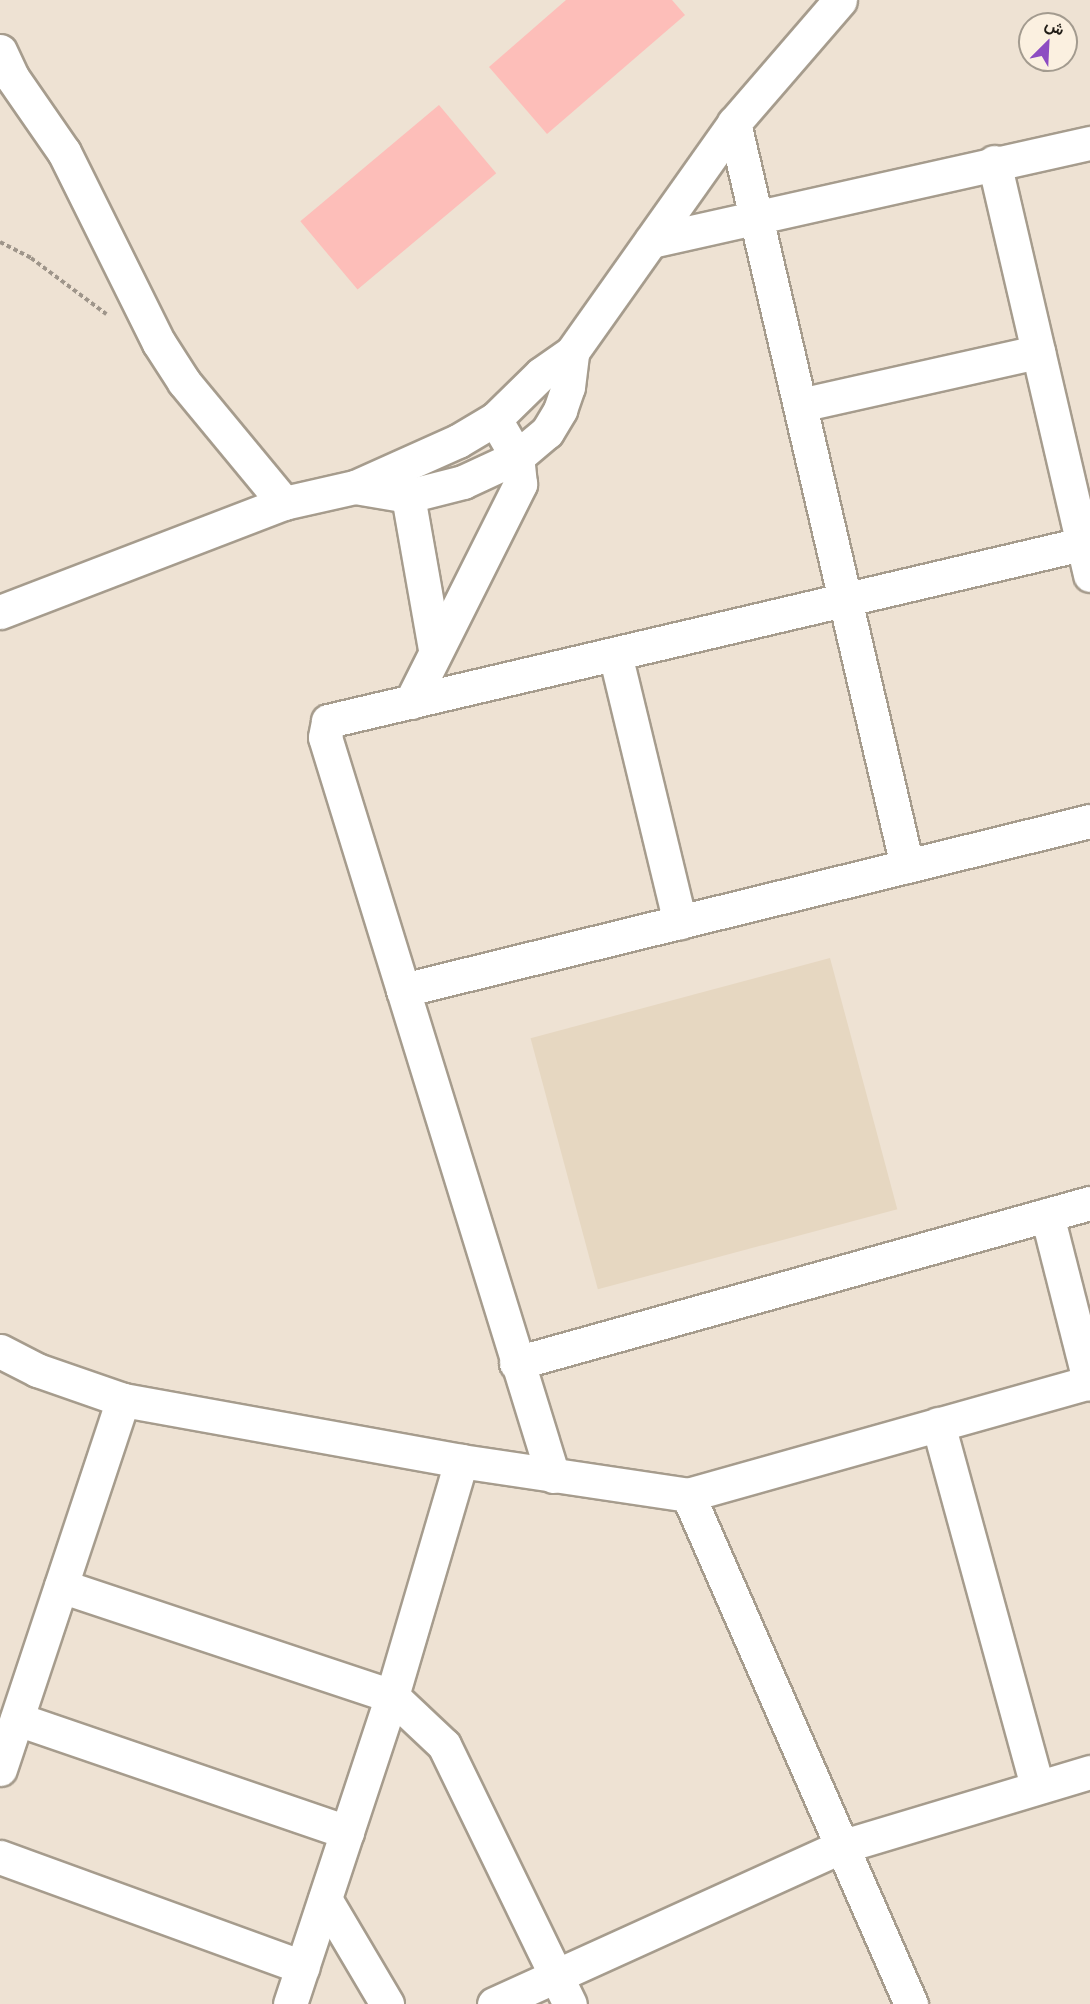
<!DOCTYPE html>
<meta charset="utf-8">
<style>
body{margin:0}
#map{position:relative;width:1090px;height:2004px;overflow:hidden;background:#eee2d3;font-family:"DM Sans",Vazirmatn,sans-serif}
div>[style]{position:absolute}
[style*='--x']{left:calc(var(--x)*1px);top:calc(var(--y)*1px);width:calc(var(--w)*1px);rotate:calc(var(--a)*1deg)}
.built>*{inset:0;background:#e6d7c1;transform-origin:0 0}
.green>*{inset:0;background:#fdbeb9;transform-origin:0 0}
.path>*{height:4px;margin-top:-2px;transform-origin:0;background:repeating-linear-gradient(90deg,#9e958a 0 4.5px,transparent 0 7.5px)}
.roads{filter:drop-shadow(2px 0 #a69c8d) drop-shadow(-2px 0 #a69c8d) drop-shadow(0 2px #a69c8d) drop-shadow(0 -2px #a69c8d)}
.street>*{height:33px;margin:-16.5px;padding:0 16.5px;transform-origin:16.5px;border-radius:16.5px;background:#fff}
span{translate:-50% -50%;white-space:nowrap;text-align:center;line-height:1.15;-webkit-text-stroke:6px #fbf0e0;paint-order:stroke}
.north{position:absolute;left:1018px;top:12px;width:60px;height:60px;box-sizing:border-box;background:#fbf0e0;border:2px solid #a39b8f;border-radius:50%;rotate:24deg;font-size:16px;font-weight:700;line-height:24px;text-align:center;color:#201c16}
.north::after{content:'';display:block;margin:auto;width:21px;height:27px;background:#8d4cc2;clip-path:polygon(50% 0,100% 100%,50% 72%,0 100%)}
</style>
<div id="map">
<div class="built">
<i style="left:830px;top:958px;width:260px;height:310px;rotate:75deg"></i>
</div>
<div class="green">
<i style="clip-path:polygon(566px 0,672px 0,685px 15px,547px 134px,489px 67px)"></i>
<i style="left:439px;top:105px;width:89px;height:181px;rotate:50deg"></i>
</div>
<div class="path">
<i style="--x:0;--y:242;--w:35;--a:27"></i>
<i style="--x:31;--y:258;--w:94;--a:36.7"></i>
</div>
<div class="roads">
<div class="street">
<i style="--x:0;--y:51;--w:29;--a:65"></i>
<i style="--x:12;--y:77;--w:91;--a:55.3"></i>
<i style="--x:64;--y:152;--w:213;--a:63.6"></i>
<i style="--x:159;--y:343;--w:46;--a:57.3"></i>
<i style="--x:184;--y:382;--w:157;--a:50.4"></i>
<i style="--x:734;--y:123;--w:763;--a:76.89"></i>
<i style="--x:994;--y:162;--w:424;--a:76.9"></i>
<i style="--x:651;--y:241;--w:450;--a:-12.6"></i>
<i style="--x:800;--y:405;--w:244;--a:-12.6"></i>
<i style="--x:355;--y:487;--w:54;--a:9.6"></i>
<i style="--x:408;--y:496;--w:57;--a:-14.3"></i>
<i style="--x:463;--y:482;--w:60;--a:-24.8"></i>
<i style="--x:517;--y:457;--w:39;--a:-40"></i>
<i style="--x:547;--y:432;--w:26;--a:-59"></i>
<i style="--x:560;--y:410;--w:24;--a:-71"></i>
<i style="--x:568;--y:387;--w:35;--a:-83"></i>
<i style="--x:408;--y:496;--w:155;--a:80"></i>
<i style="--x:0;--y:612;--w:304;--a:-21"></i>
<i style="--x:284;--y:503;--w:73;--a:-12.7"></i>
<i style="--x:355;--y:487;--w:113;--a:-24.1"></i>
<i style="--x:458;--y:441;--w:43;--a:-30.7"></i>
<i style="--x:495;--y:419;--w:64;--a:-44.4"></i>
<i style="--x:541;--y:374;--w:38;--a:-35"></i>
<i style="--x:572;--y:352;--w:281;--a:-54.7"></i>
<i style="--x:734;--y:123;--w:162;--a:-49.2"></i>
<i style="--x:615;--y:654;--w:276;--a:76.4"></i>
<i style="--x:411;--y:702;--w:244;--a:-63.4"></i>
<i style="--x:520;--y:484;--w:27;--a:-96"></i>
<i style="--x:517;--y:457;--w:44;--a:-120.1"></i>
<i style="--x:403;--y:990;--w:707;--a:-13.82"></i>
<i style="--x:1047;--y:1215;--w:174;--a:75.7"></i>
<i style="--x:0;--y:1351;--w:42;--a:27.2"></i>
<i style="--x:37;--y:1370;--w:91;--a:19.2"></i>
<i style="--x:123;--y:1400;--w:343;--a:10.2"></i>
<i style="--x:461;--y:1461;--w:230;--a:8.5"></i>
<i style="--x:688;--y:1495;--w:418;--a:-15.7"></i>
<i style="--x:516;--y:1363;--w:596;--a:-15.58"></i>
<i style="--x:938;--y:1424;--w:376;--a:74.7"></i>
<i style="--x:553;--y:1476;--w:773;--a:-107.15"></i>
<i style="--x:325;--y:737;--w:16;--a:-79"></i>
<i style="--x:328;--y:721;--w:783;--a:-13.22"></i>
<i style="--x:688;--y:1495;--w:556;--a:66.34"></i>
<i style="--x:61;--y:1586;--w:349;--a:18.4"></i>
<i style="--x:392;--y:1696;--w:71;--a:43.3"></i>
<i style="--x:444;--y:1745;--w:288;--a:64.1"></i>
<i style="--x:17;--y:1719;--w:349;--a:18.9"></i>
<i style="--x:0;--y:1769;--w:389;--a:-71.6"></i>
<i style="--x:0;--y:1857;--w:322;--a:20"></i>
<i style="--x:325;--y:1899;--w:122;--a:59.4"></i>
<i style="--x:290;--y:2004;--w:324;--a:-71.7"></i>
<i style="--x:392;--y:1696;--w:245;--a:-73.6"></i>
<i style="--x:494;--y:2004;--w:380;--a:-24.4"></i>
<i style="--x:840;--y:1847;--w:261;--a:-16.7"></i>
</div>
</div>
<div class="north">ش</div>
</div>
